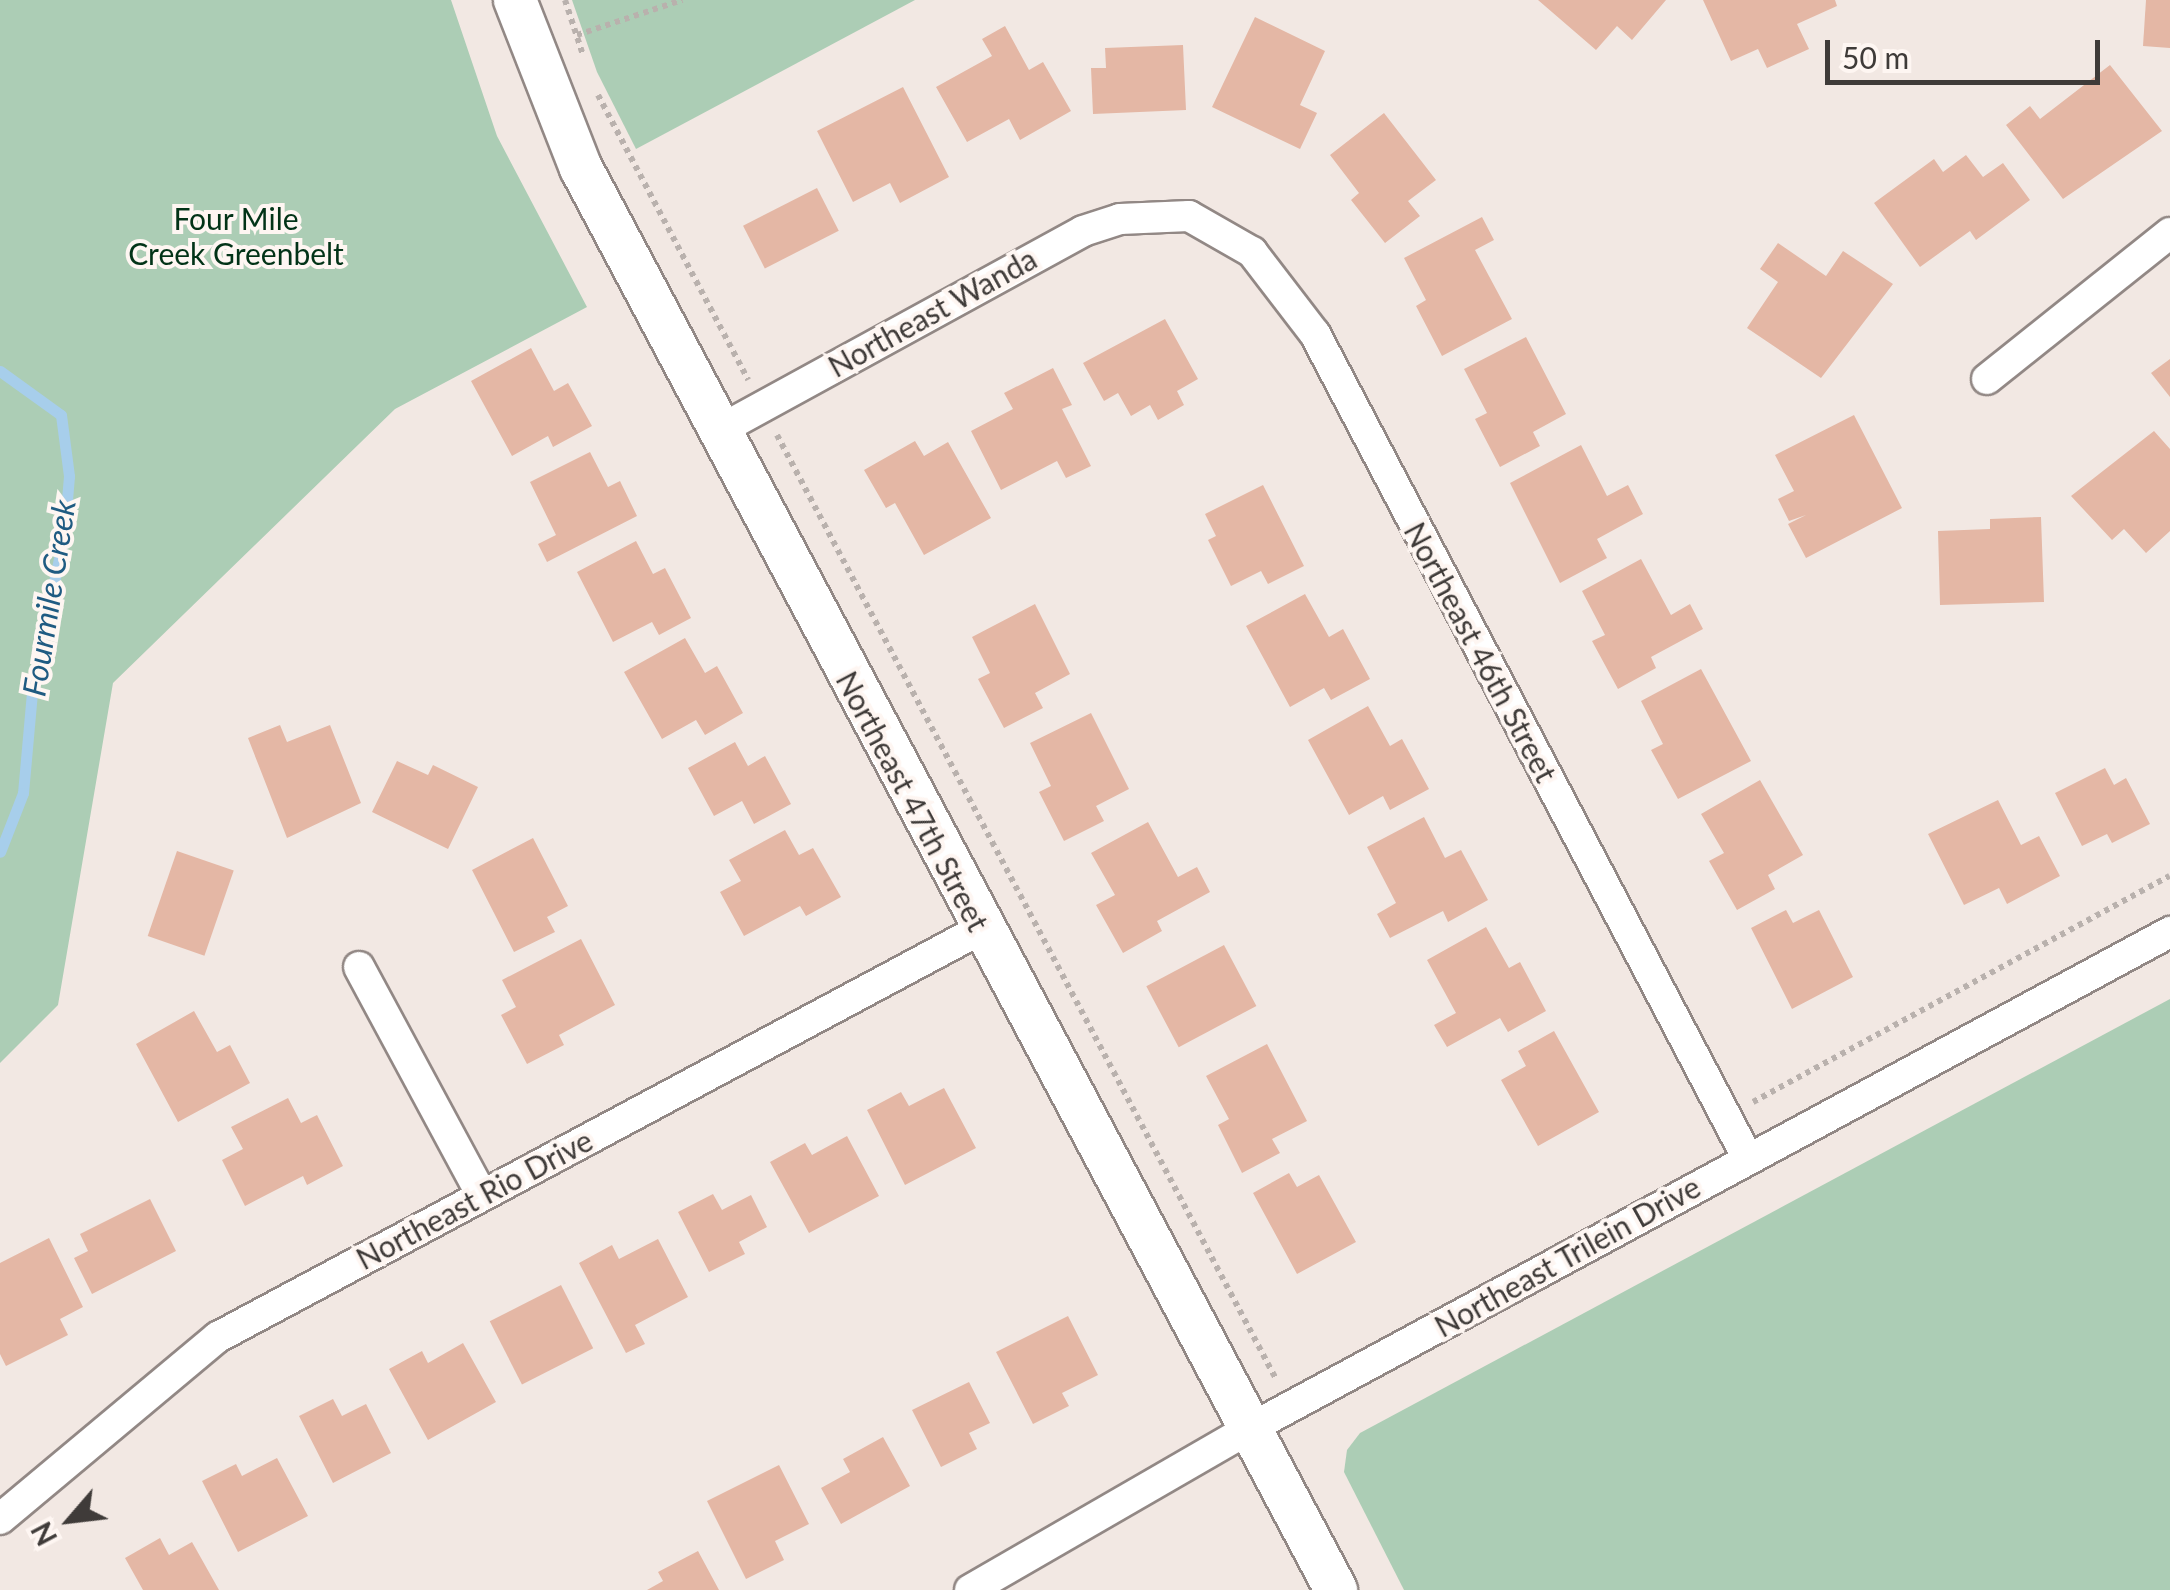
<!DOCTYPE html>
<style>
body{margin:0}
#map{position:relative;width:2170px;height:1590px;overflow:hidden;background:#f2e8e3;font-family:Lato,sans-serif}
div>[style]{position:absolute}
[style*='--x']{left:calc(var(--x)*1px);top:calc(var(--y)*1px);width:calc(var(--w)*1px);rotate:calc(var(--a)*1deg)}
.green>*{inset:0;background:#accdb5}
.stream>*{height:11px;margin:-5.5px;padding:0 5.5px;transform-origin:5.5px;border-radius:5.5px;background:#a7ceeb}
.building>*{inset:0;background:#e4b7a5;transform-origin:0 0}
.path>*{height:6px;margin-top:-3px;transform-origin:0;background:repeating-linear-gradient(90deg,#b9b1ad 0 5px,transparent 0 10px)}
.roads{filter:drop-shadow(2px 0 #928885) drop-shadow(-2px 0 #928885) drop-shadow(0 2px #928885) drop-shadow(0 -2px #928885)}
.street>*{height:30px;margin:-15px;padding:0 15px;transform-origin:15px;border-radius:15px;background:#fff}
.secondary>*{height:42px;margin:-21px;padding:0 21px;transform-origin:21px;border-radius:21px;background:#fff}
span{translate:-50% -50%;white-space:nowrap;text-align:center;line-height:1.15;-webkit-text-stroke:8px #fef6f2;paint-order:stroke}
.park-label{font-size:30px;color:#023317}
.street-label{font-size:30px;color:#3f3b39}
.water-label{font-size:32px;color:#1f5b82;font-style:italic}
.north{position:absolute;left:20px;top:1470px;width:100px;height:100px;-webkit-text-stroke:8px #fef6f2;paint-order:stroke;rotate:242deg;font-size:28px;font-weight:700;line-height:40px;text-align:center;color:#3f3b39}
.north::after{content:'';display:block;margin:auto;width:35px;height:45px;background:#3f3b39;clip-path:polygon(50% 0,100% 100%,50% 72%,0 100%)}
.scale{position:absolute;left:1825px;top:40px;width:275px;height:45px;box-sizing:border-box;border:5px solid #3f3b39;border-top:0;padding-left:12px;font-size:30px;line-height:35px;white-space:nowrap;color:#3f3b39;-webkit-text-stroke:8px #fef6f2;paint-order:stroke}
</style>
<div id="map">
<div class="green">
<i style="clip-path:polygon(0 0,451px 0,497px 136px,587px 307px,395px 409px,113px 683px,58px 1005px,0 1063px)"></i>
<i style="clip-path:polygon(572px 0,915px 0,636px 149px,597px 72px)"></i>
<i style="clip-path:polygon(2170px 999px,2170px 1590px,1404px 1590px,1344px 1472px,1347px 1450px,1360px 1433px)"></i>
</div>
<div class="stream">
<i style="--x:0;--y:371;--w:75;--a:35.8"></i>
<i style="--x:61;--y:415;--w:62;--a:82.5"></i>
<i style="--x:69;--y:476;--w:59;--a:94.8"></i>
<i style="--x:64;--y:535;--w:149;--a:102"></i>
<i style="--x:33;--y:681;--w:112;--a:95.1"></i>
<i style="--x:23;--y:793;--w:63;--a:111.3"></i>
</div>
<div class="building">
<i style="clip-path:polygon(1538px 0,1666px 0,1632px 40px,1617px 26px,1596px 50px)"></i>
<i style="clip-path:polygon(1703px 0,1835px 0,1837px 6px,1797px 24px,1809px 49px,1767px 68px,1758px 49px,1731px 61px)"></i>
<i style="clip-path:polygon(2146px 0,2170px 0,2170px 48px,2143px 46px)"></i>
<i style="clip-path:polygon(1255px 17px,1325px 51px,1300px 105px,1317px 113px,1300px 149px,1212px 107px)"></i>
<i style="clip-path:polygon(1005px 26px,1029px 70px,1043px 62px,1071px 111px,1020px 140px,1009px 119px,967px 142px,936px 87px,992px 56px,982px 39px)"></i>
<i style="clip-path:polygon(1183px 45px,1186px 110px,1093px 114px,1091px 68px,1106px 68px,1105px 48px)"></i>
<i style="clip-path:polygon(2110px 65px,2162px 131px,2063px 199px,2006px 125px,2030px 106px,2040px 119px)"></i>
<i style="clip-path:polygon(903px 87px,949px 177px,900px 203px,890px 183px,853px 202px,817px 131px)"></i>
<i style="clip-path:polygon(1384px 113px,1436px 180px,1408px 201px,1420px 216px,1385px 243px,1351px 200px,1359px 193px,1330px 155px)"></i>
<i style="clip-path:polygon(1966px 155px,1983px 177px,2003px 163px,2030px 200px,1976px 240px,1970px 231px,1920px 267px,1874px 203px,1934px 159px,1943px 172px)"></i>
<i style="left:817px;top:188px;width:48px;height:83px;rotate:63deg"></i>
<i style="clip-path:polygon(1482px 217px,1494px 240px,1475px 250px,1512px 319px,1442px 356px,1416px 306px,1426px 300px,1404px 258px)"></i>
<i style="clip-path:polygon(1778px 243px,1826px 276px,1843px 251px,1893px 284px,1821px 378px,1747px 328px,1778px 282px,1760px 269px)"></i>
<i style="clip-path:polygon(1165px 319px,1198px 379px,1177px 391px,1184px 405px,1158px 420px,1150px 405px,1131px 416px,1118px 393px,1104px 401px,1083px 363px)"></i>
<i style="clip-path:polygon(1526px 337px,1566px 414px,1533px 432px,1540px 446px,1500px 467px,1475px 419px,1487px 413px,1464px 369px)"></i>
<i style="clip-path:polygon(531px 348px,554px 391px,568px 383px,592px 426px,553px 447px,548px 436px,512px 456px,471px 381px)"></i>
<i style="clip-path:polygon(2170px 359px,2170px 397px,2151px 373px)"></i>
<i style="clip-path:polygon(1053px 368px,1072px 405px,1062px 409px,1091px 466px,1066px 478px,1057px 461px,1001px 490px,971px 431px,1013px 409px,1004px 393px)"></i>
<i style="clip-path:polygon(1854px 415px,1902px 508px,1806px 558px,1788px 524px,1806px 515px,1789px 521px,1778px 499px,1794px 491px,1775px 455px)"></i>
<i style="clip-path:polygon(2154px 431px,2170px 449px,2170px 531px,2146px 553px,2124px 529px,2112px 540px,2071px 496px)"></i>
<i style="clip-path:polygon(915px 441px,924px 456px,948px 442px,991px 518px,924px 555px,895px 503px,886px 508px,864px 470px)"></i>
<i style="clip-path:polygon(1581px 445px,1607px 496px,1628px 485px,1643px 514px,1597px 539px,1607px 558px,1560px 583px,1510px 483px)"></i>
<i style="clip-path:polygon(590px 452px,608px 487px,620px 481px,637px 516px,547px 562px,538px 544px,556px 535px,530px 482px)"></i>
<i style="clip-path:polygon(1263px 485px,1304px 566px,1268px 584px,1261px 571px,1231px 586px,1208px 540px,1216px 536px,1205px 514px)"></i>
<i style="clip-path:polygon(2041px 517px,2044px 602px,1940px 605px,1938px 531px,1990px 529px,1990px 519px)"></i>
<i style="clip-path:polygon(636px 541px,653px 574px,665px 568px,691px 618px,659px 635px,652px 622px,613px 642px,577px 572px)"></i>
<i style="clip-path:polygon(1641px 559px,1671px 615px,1690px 604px,1703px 629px,1651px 657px,1656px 668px,1618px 689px,1592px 641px,1605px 635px,1582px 591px)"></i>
<i style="clip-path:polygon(1305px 594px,1329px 637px,1343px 629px,1370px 679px,1331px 700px,1324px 688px,1290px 707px,1246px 626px)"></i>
<i style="clip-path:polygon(1035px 604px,1070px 674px,1035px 693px,1043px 708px,1004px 728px,978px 679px,990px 673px,972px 637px)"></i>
<i style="clip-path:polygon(685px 638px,705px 673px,717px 666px,743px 713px,705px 735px,696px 720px,662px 739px,624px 672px)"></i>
<i style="clip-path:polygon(1701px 669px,1751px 761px,1678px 799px,1651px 750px,1663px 744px,1641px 701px)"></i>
<i style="clip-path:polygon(1368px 706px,1390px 746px,1402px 739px,1429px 789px,1390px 810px,1383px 796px,1349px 815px,1308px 740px)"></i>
<i style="clip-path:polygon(1091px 713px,1129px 789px,1096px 806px,1104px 821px,1064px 841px,1039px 792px,1051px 786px,1030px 743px)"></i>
<i style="clip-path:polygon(280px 725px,287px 742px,330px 725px,361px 803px,287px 838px,248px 738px)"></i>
<i style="clip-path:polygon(735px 742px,748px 766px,765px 756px,791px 804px,754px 824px,742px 801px,714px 816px,688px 768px)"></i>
<i style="clip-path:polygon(397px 761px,428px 775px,433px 765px,478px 787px,448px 849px,372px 812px)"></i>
<i style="clip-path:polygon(2105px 768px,2114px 785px,2126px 778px,2150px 824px,2112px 843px,2107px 834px,2082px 846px,2055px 793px)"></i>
<i style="clip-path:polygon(1760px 780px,1803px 855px,1768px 875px,1775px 889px,1737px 910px,1709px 861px,1724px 853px,1701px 814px)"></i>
<i style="clip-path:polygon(1998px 800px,2021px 845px,2039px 836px,2060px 876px,2007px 904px,1999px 888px,1964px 905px,1928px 834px)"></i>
<i style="clip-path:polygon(1424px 817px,1445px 858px,1461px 850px,1488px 900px,1448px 922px,1443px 911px,1390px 938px,1377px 914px,1396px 903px,1367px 847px)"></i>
<i style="clip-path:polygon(1148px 822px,1178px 877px,1197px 867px,1210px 892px,1157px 921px,1162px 931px,1123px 953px,1096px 905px,1115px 895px,1091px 853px)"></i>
<i style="clip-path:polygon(785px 830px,799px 855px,813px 848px,841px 897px,806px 916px,800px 906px,744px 936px,720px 892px,741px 881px,729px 860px)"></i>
<i style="clip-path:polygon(533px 838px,568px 906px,547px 917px,555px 932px,514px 952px,472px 870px)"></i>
<i style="left:177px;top:851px;width:60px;height:90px;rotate:19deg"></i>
<i style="clip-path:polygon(1786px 910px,1793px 923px,1819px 910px,1853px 977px,1792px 1009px,1751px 928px)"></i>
<i style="clip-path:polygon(1486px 927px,1509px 968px,1520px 962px,1546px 1011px,1508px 1032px,1500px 1018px,1447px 1047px,1434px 1025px,1456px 1013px,1427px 960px)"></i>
<i style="clip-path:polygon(581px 939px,615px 1005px,559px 1035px,564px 1045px,527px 1064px,501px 1015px,516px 1007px,502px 980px)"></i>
<i style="left:1224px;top:945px;width:69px;height:88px;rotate:62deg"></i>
<i style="clip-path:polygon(194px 1011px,217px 1052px,230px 1045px,250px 1083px,178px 1122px,136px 1044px)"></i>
<i style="clip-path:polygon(1554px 1031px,1599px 1112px,1538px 1146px,1501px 1080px,1526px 1066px,1518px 1051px)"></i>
<i style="clip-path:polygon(1267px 1044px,1307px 1121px,1272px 1139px,1280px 1153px,1242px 1173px,1218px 1125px,1229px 1119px,1206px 1076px)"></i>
<i style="clip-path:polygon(944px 1088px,976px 1148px,905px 1185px,867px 1110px,901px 1092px,909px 1106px)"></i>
<i style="clip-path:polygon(288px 1098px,301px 1123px,317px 1115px,343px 1166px,307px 1185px,303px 1176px,245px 1206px,222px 1160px,243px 1149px,231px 1127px)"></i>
<i style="clip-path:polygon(847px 1136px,879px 1196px,809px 1233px,770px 1162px,805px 1143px,812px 1155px)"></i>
<i style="clip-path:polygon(1289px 1173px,1297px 1187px,1319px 1175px,1356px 1242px,1297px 1274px,1253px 1193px)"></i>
<i style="clip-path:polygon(713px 1194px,722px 1210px,751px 1195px,767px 1227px,739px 1242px,745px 1254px,709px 1272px,678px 1212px)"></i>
<i style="clip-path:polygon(150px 1199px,176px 1251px,92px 1294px,74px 1258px,88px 1251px,80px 1234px)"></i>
<i style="clip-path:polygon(49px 1238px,83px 1307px,60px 1319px,68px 1335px,6px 1366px,0 1354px,0 1263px)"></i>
<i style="clip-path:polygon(658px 1239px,688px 1297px,635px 1325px,645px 1344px,626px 1353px,579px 1263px,612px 1245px,619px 1259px)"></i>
<i style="left:561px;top:1285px;width:71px;height:80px;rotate:63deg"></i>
<i style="clip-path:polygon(1068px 1316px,1098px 1375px,1062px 1393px,1069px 1406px,1033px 1424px,996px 1352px)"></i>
<i style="clip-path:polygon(463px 1343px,496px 1402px,428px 1440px,389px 1369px,422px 1351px,428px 1363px)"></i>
<i style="clip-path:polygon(969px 1382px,990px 1423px,969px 1433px,977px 1449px,941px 1467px,912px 1410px)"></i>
<i style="clip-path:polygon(333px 1399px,342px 1416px,366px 1404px,391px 1453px,333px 1483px,299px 1416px)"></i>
<i style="clip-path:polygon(883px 1437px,910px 1486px,841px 1524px,821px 1488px,850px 1472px,843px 1459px)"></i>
<i style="clip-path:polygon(277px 1458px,308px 1516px,238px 1552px,202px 1481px,236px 1464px,242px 1476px)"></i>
<i style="clip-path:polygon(779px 1465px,809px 1524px,775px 1541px,784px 1560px,746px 1579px,707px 1501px)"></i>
<i style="clip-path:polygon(160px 1538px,169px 1555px,192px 1542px,219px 1590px,143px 1590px,125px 1558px)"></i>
<i style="clip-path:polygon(698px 1551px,719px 1590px,647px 1590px,663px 1581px,658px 1572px)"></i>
</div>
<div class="path">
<i style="--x:565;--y:0;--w:58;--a:71.9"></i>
<i style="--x:577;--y:35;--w:111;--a:-18.4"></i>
<i style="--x:598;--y:95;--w:322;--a:62.2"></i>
<i style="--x:777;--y:435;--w:1068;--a:62.14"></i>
<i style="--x:1753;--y:1102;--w:474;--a:-28.5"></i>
</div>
<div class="roads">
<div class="street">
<i style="--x:1987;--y:379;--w:234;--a:-38.6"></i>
<i style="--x:718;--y:431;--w:416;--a:-28.7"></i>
<i style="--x:1083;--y:231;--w:39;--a:-18"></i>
<i style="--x:1120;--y:219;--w:69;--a:-2.5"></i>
<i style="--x:1189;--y:216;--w:73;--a:29.7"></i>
<i style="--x:1252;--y:252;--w:103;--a:52.5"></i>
<i style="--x:1315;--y:334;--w:929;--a:62.3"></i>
<i style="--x:359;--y:967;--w:258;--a:61.7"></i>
<i style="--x:0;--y:1519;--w:284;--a:-39.9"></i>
<i style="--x:218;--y:1337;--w:865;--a:-28.13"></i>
<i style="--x:970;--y:1590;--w:322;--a:-30"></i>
<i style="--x:1249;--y:1429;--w:1047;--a:-28.35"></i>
</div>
<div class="secondary">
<i style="--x:515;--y:0;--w:180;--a:68.6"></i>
<i style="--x:581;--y:168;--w:1610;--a:62.03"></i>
</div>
</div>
<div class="park-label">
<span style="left:236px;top:235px">Four Mile<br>Creek Greenbelt</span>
</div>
<div class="street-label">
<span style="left:932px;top:312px;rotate:-29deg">Northeast Wanda</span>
<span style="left:1481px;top:652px;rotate:62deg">Northeast 46th Street</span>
<span style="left:913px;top:801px;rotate:62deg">Northeast 47th Street</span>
<span style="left:474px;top:1199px;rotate:-28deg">Northeast Rio Drive</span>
<span style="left:1567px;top:1256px;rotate:-29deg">Northeast Trilein Drive</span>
</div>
<div class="water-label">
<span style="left:49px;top:598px;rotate:-81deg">Fourmile Creek</span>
</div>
<div class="north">N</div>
<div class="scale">50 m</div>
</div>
